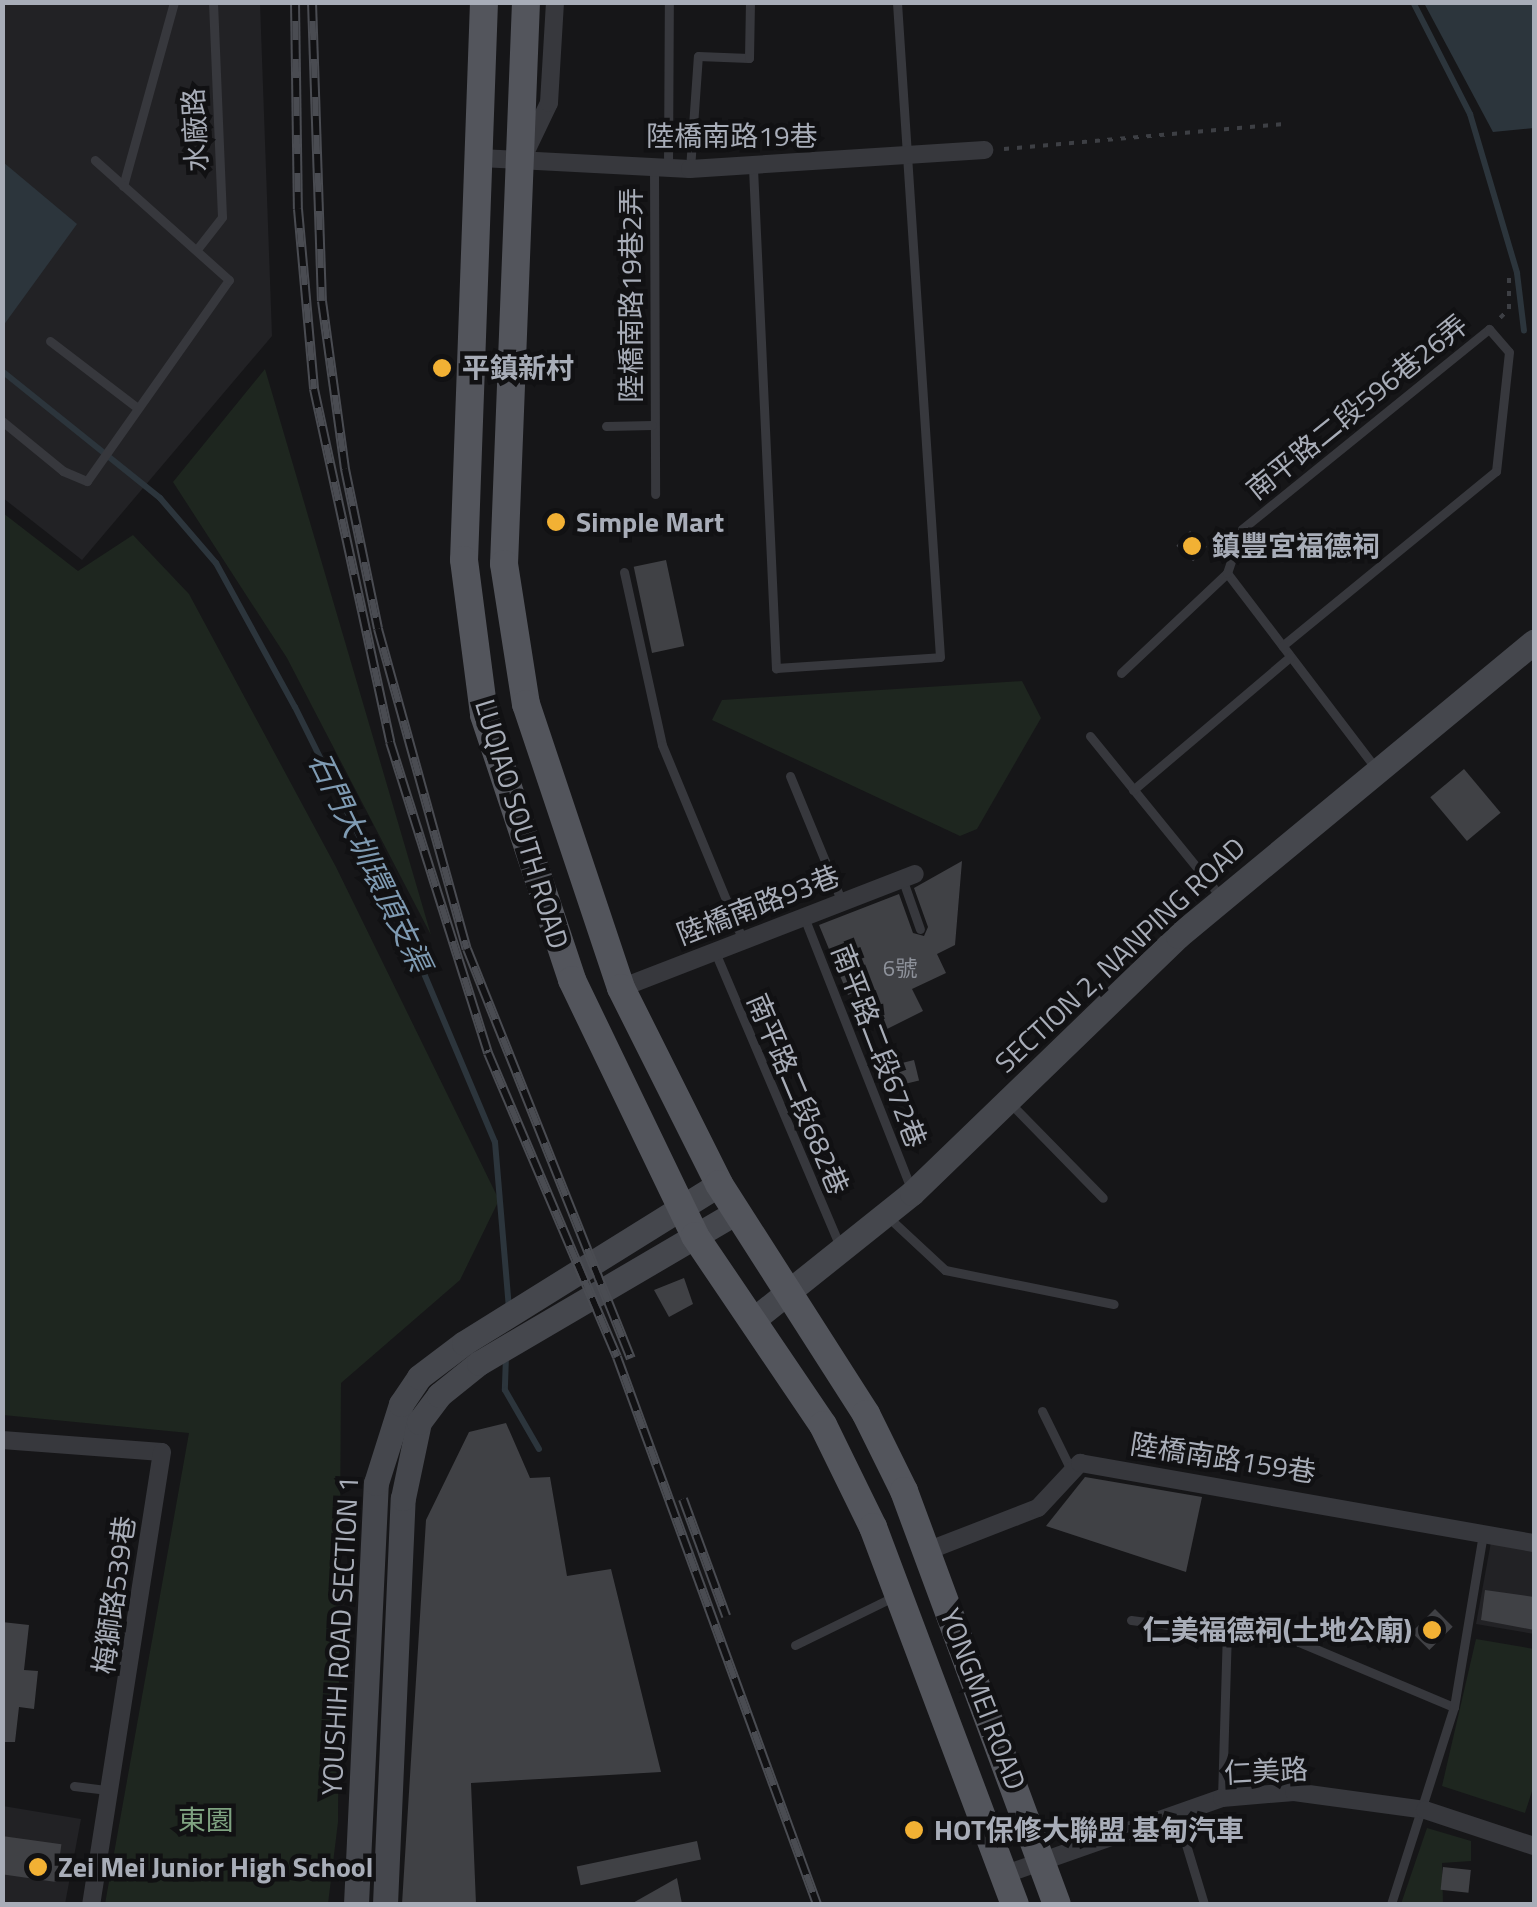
<!DOCTYPE html>
<meta charset="utf-8">
<style>
body{margin:0}
#map{position:relative;width:1537px;height:1907px;overflow:hidden;background:#161618;font-family:"Titillium Web","Noto Sans TC",sans-serif}
div>[style]{position:absolute}
[style*='--x']{left:calc(var(--x)*1px);top:calc(var(--y)*1px);width:calc(var(--w)*1px);rotate:calc(var(--a)*1deg)}
.built>*{inset:0;background:#222225}
.green>*{inset:0;background:#1e261f}
.water>*{inset:0;background:#2c353c}
.stream>*{height:6px;margin:-3px;padding:0 3px;transform-origin:3px;border-radius:3px;background:#2c353c}
.building>*{inset:0;background:#404145;transform-origin:0 0}
.path>*{height:4px;margin-top:-2px;transform-origin:0;background:repeating-linear-gradient(90deg,#3d3f44 0 5px,transparent 0 13px)}
.lane>*{height:9px;margin:-4.5px;padding:0 4.5px;transform-origin:4.5px;border-radius:4.5px;background:#37383d}
.street>*{height:18px;margin:-9px;padding:0 9px;transform-origin:9px;border-radius:9px;background:#37383d}
.secondary>*{height:25px;margin:-12.5px;padding:0 12.5px;transform-origin:12.5px;border-radius:12.5px;background:#45474d}
.primary>*{height:28px;margin:-14px;padding:0 14px;transform-origin:14px;border-radius:14px;background:#53555c}
.rail>*{height:10px;margin-top:-5px;transform-origin:0;background:repeating-linear-gradient(90deg,#111113 0 19px,#4a4c52 0 38px);box-sizing:border-box;border-block:2px solid #4a4c52}
.dots>*{width:28px;height:28px;translate:-50% -50%;box-sizing:border-box;border:5px solid #111113;border-radius:50%}
span{translate:-50% -50%;white-space:nowrap;text-align:center;line-height:1.15;-webkit-text-stroke:9px #111113;paint-order:stroke}
.number-label{font-size:22px;color:#8e929b}
.number-label span{-webkit-text-stroke-width:0}
.street-label{font-size:28px;color:#a8adb8}
.poi-label{font-size:28px;color:#a8adb8;font-weight:700}
.left{translate:0 -50%;text-align:left}
.right{translate:-100% -50%;text-align:right}
.park-label{font-size:28px;color:#7fa381}
.water-label{font-size:30px;color:#7f9bb3;font-style:italic}
.frame{position:absolute;inset:0;border:5px solid #a8adb8;pointer-events:none}
</style>
<div id="map">
<div class="built">
<i style="clip-path:polygon(2px 3px,260px 3px,272px 336px,82px 560px,3px 498px)"></i>
<i style="clip-path:polygon(1491px 1542px,1534px 1548px,1534px 1634px,1476px 1624px)"></i>
<i style="clip-path:polygon(3px 1806px,81px 1819px,65px 1904px,3px 1904px)"></i>
</div>
<div class="green">
<i style="clip-path:polygon(265px 369px,431px 935px,287px 658px,173px 482px)"></i>
<i style="clip-path:polygon(3px 513px,78px 571px,133px 535px,189px 594px,336px 867px,499px 1200px,460px 1280px,341px 1383px,338px 1822px,328px 1904px,105px 1904px,189px 1433px,3px 1415px)"></i>
<i style="clip-path:polygon(1022px 681px,1041px 718px,977px 829px,960px 836px,712px 720px,722px 700px)"></i>
<i style="clip-path:polygon(1476px 1639px,1534px 1649px,1534px 1785px,1525px 1813px,1442px 1786px)"></i>
<i style="clip-path:polygon(1427px 1828px,1471px 1841px,1471px 1861px,1442px 1863px,1443px 1904px,1401px 1904px)"></i>
</div>
<div class="water">
<i style="clip-path:polygon(1424px 3px,1534px 3px,1534px 128px,1493px 132px)"></i>
<i style="clip-path:polygon(3px 162px,77px 224px,3px 326px)"></i>
</div>
<div class="stream">
<i style="--x:1413;--y:2;--w:126;--a:63"></i>
<i style="--x:1470;--y:114;--w:166;--a:73.5"></i>
<i style="--x:1517;--y:273;--w:58;--a:83.1"></i>
<i style="--x:2;--y:371;--w:203;--a:38.8"></i>
<i style="--x:160;--y:498;--w:86;--a:49.3"></i>
<i style="--x:216;--y:563;--w:164;--a:61.3"></i>
<i style="--x:295;--y:707;--w:252;--a:63.6"></i>
<i style="--x:407;--y:933;--w:227;--a:67.2"></i>
<i style="--x:495;--y:1142;--w:168;--a:85.2"></i>
<i style="--x:506;--y:1356;--w:34;--a:92"></i>
<i style="--x:505;--y:1390;--w:68;--a:60"></i>
</div>
<div class="building">
<i style="left:1190px;top:531px;width:23px;height:20px;rotate:43deg"></i>
<i style="left:666px;top:560px;width:88px;height:33px;rotate:78deg"></i>
<i style="left:1464px;top:769px;width:57px;height:44px;rotate:50deg"></i>
<i style="clip-path:polygon(962px 861px,955px 945px,937px 954px,946px 973px,912px 989px,923px 1011px,887px 1029px,866px 987px,848px 995px,819px 925px,899px 894px,913px 933px,924px 936px,928px 927px,914px 888px)"></i>
<i style="left:914px;top:1060px;width:21px;height:38px;rotate:76deg"></i>
<i style="clip-path:polygon(684px 1278px,693px 1304px,669px 1317px,654px 1290px)"></i>
<i style="clip-path:polygon(506px 1423px,530px 1478px,550px 1477px,567px 1576px,611px 1569px,661px 1772px,471px 1783px,476px 1904px,402px 1904px,426px 1520px,469px 1432px)"></i>
<i style="clip-path:polygon(1085px 1477px,1202px 1497px,1186px 1572px,1046px 1526px)"></i>
<i style="clip-path:polygon(1485px 1590px,1534px 1597px,1534px 1630px,1481px 1620px)"></i>
<i style="left:1435px;top:1609px;width:25px;height:33px;rotate:45deg"></i>
<i style="clip-path:polygon(2px 1622px,29px 1625px,24px 1670px,38px 1671px,34px 1709px,19px 1707px,15px 1742px,2px 1742px)"></i>
<i style="left:2px;top:1836px;width:60px;height:38px;rotate:8deg"></i>
<i style="left:697px;top:1841px;width:19px;height:123px;rotate:78deg"></i>
<i style="left:1443px;top:1867px;width:28px;height:23px;rotate:6deg"></i>
<i style="clip-path:polygon(677px 1878px,682px 1904px,631px 1904px)"></i>
</div>
<div class="path">
<i style="--x:1004;--y:149;--w:281;--a:-5.1"></i>
<i style="--x:1500;--y:318;--w:13;--a:-45"></i>
<i style="--x:1509;--y:309;--w:35;--a:-90"></i>
</div>
<div class="lane">
<i style="--x:654;--y:167;--w:327;--a:89.8"></i>
<i style="--x:668;--y:167;--w:165;--a:-89.7"></i>
<i style="--x:753;--y:168;--w:501;--a:87.37"></i>
<i style="--x:776;--y:668;--w:164;--a:-3.8"></i>
<i style="--x:940;--y:657;--w:656;--a:-93.76"></i>
<i style="--x:690;--y:169;--w:113;--a:-86"></i>
<i style="--x:698;--y:56;--w:51;--a:2.2"></i>
<i style="--x:749;--y:58;--w:56;--a:-89"></i>
<i style="--x:123;--y:186;--w:191;--a:-74.5"></i>
<i style="--x:198;--y:248;--w:39;--a:-52"></i>
<i style="--x:222;--y:217;--w:215;--a:-92.4"></i>
<i style="--x:50;--y:341;--w:107;--a:37.4"></i>
<i style="--x:2;--y:421;--w:79;--a:39.3"></i>
<i style="--x:63;--y:471;--w:26;--a:23"></i>
<i style="--x:87;--y:481;--w:246;--a:-54.8"></i>
<i style="--x:229;--y:280;--w:180;--a:-138.2"></i>
<i style="--x:606;--y:426;--w:46;--a:-1.2"></i>
<i style="--x:624;--y:572;--w:177;--a:77.6"></i>
<i style="--x:662;--y:745;--w:212;--a:67.5"></i>
<i style="--x:1227;--y:573;--w:244;--a:52.7"></i>
<i style="--x:1121;--y:673;--w:146;--a:-43.3"></i>
<i style="--x:1227;--y:573;--w:46;--a:-71.2"></i>
<i style="--x:1242;--y:529;--w:318;--a:-39"></i>
<i style="--x:1489;--y:329;--w:30;--a:49"></i>
<i style="--x:1509;--y:352;--w:120;--a:96.2"></i>
<i style="--x:1496;--y:471;--w:276;--a:140.7"></i>
<i style="--x:1090;--y:736;--w:208;--a:50.9"></i>
<i style="--x:790;--y:776;--w:136;--a:67.6"></i>
<i style="--x:1133;--y:790;--w:206;--a:-40.3"></i>
<i style="--x:902;--y:878;--w:54;--a:70.6"></i>
<i style="--x:804;--y:917;--w:292;--a:68.5"></i>
<i style="--x:715;--y:952;--w:323;--a:67"></i>
<i style="--x:1009;--y:1102;--w:134;--a:45.6"></i>
<i style="--x:888;--y:1217;--w:78;--a:42.9"></i>
<i style="--x:945;--y:1270;--w:172;--a:11.4"></i>
<i style="--x:1042;--y:1411;--w:68;--a:63.8"></i>
<i style="--x:1131;--y:1620;--w:169;--a:7.5"></i>
<i style="--x:1299;--y:1642;--w:168;--a:22.8"></i>
<i style="--x:795;--y:1645;--w:111;--a:-26.1"></i>
<i style="--x:74;--y:1786;--w:34;--a:7"></i>
<i style="--x:1222;--y:1798;--w:167;--a:-88.3"></i>
<i style="--x:1177;--y:1815;--w:93;--a:73.1"></i>
<i style="--x:1391;--y:1904;--w:207;--a:-72.3"></i>
<i style="--x:1454;--y:1707;--w:175;--a:-80.5"></i>
</div>
<div class="street">
<i style="--x:526;--y:151;--w:53;--a:-64.4"></i>
<i style="--x:549;--y:103;--w:101;--a:-86.6"></i>
<i style="--x:480;--y:158;--w:210;--a:3"></i>
<i style="--x:690;--y:169;--w:295;--a:-3.7"></i>
<i style="--x:621;--y:988;--w:315;--a:-21.2"></i>
<i style="--x:2;--y:1440;--w:160;--a:4.3"></i>
<i style="--x:162;--y:1452;--w:458;--a:98.9"></i>
<i style="--x:927;--y:1551;--w:119;--a:-21.2"></i>
<i style="--x:1038;--y:1508;--w:62;--a:-47"></i>
<i style="--x:1080;--y:1463;--w:461;--a:10"></i>
<i style="--x:1006;--y:1874;--w:229;--a:-19.4"></i>
<i style="--x:1222;--y:1798;--w:72;--a:-4.8"></i>
<i style="--x:1294;--y:1792;--w:132;--a:7.8"></i>
<i style="--x:1425;--y:1810;--w:115;--a:18.3"></i>
</div>
<div class="secondary">
<i style="--x:753;--y:1320;--w:203;--a:-38.6"></i>
<i style="--x:912;--y:1193;--w:370;--a:-44"></i>
<i style="--x:1178;--y:936;--w:462;--a:-39.6"></i>
<i style="--x:356;--y:1904;--w:421;--a:-87.3"></i>
<i style="--x:376;--y:1483;--w:83;--a:-72.4"></i>
<i style="--x:401;--y:1404;--w:32;--a:-56"></i>
<i style="--x:419;--y:1377;--w:56;--a:-37.1"></i>
<i style="--x:464;--y:1343;--w:301;--a:-31.9"></i>
<i style="--x:385;--y:1904;--w:406;--a:-87.5"></i>
<i style="--x:403;--y:1498;--w:78;--a:-78.1"></i>
<i style="--x:419;--y:1422;--w:34;--a:-53"></i>
<i style="--x:439;--y:1395;--w:51;--a:-38.7"></i>
<i style="--x:479;--y:1363;--w:298;--a:-30.4"></i>
</div>
<div class="primary">
<i style="--x:484;--y:2;--w:558;--a:92.05"></i>
<i style="--x:464;--y:560;--w:156;--a:82.6"></i>
<i style="--x:484;--y:715;--w:279;--a:71.6"></i>
<i style="--x:572;--y:980;--w:284;--a:64.3"></i>
<i style="--x:695;--y:1236;--w:228;--a:55.9"></i>
<i style="--x:823;--y:1425;--w:114;--a:63.9"></i>
<i style="--x:873;--y:1527;--w:403;--a:69.4"></i>
<i style="--x:526;--y:2;--w:562;--a:92.24"></i>
<i style="--x:504;--y:564;--w:142;--a:81.1"></i>
<i style="--x:526;--y:704;--w:299;--a:71.5"></i>
<i style="--x:621;--y:988;--w:219;--a:63.4"></i>
<i style="--x:719;--y:1184;--w:273;--a:57.4"></i>
<i style="--x:866;--y:1414;--w:86;--a:63.7"></i>
<i style="--x:904;--y:1491;--w:440;--a:69.7"></i>
</div>
<div class="rail">
<i style="--x:295;--y:2;--w:207;--a:89.2"></i>
<i style="--x:298;--y:209;--w:181;--a:84.9"></i>
<i style="--x:314;--y:389;--w:361;--a:77.8"></i>
<i style="--x:390;--y:742;--w:326;--a:72.5"></i>
<i style="--x:488;--y:1053;--w:330;--a:67"></i>
<i style="--x:617;--y:1357;--w:582;--a:69.92"></i>
<i style="--x:312;--y:2;--w:299;--a:88.1"></i>
<i style="--x:322;--y:301;--w:170;--a:82.2"></i>
<i style="--x:345;--y:469;--w:163;--a:78.3"></i>
<i style="--x:378;--y:629;--w:332;--a:74.5"></i>
<i style="--x:467;--y:949;--w:441;--a:68.2"></i>
<i style="--x:683;--y:1499;--w:125;--a:69.8"></i>
</div>
<div class="dots">
<i style="left:442px;top:368px;background:#f2b134"></i>
<i style="left:556px;top:522px;background:#f2b134"></i>
<i style="left:1192px;top:546px;background:#f2b134"></i>
<i style="left:1432px;top:1630px;background:#f2b134"></i>
<i style="left:914px;top:1830px;background:#f2b134"></i>
<i style="left:38px;top:1867px;background:#f2b134"></i>
</div>
<div class="number-label">
<span style="left:900px;top:969px">6號</span>
</div>
<div class="street-label">
<span style="left:195px;top:130px;rotate:-93deg">水廠路</span>
<span style="left:732px;top:136px">陸橋南路19巷</span>
<span style="left:631px;top:295px;rotate:-90deg">陸橋南路19巷2弄</span>
<span style="left:1357px;top:407px;rotate:-39deg">南平路二段596巷26弄</span>
<span style="left:522px;top:824px;rotate:73deg">LUQIAO SOUTH ROAD</span>
<span style="left:758px;top:905px;rotate:-21deg">陸橋南路93巷</span>
<span style="left:1120px;top:955px;rotate:-43deg">SECTION 2, NANPING ROAD</span>
<span style="left:879px;top:1046px;rotate:69deg">南平路二段672巷</span>
<span style="left:798px;top:1094px;rotate:67deg">南平路二段682巷</span>
<span style="left:1223px;top:1458px;rotate:9deg">陸橋南路159巷</span>
<span style="left:114px;top:1595px;rotate:-82deg">梅獅路539巷</span>
<span style="left:340px;top:1636px;rotate:-87deg">YOUSHIH ROAD SECTION 1</span>
<span style="left:983px;top:1699px;rotate:69deg">YONGMEI ROAD</span>
<span style="left:1266px;top:1771px;rotate:-3deg">仁美路</span>
</div>
<div class="poi-label">
<span class="left" style="left:462px;top:368px">平鎮新村</span>
<span class="left" style="left:576px;top:522px">Simple Mart</span>
<span class="left" style="left:1212px;top:546px">鎮豐宮福德祠</span>
<span class="right" style="left:1412px;top:1630px">仁美福德祠(土地公廟)</span>
<span class="left" style="left:934px;top:1830px">HOT保修大聯盟 基甸汽車</span>
<span class="left" style="left:58px;top:1867px">Zei Mei Junior High School</span>
</div>
<div class="park-label">
<span style="left:206px;top:1820px">東園</span>
</div>
<div class="water-label">
<span style="left:370px;top:862px;rotate:64deg">石門大圳環頂支渠</span>
</div>
<div class="frame"></div>
</div>
